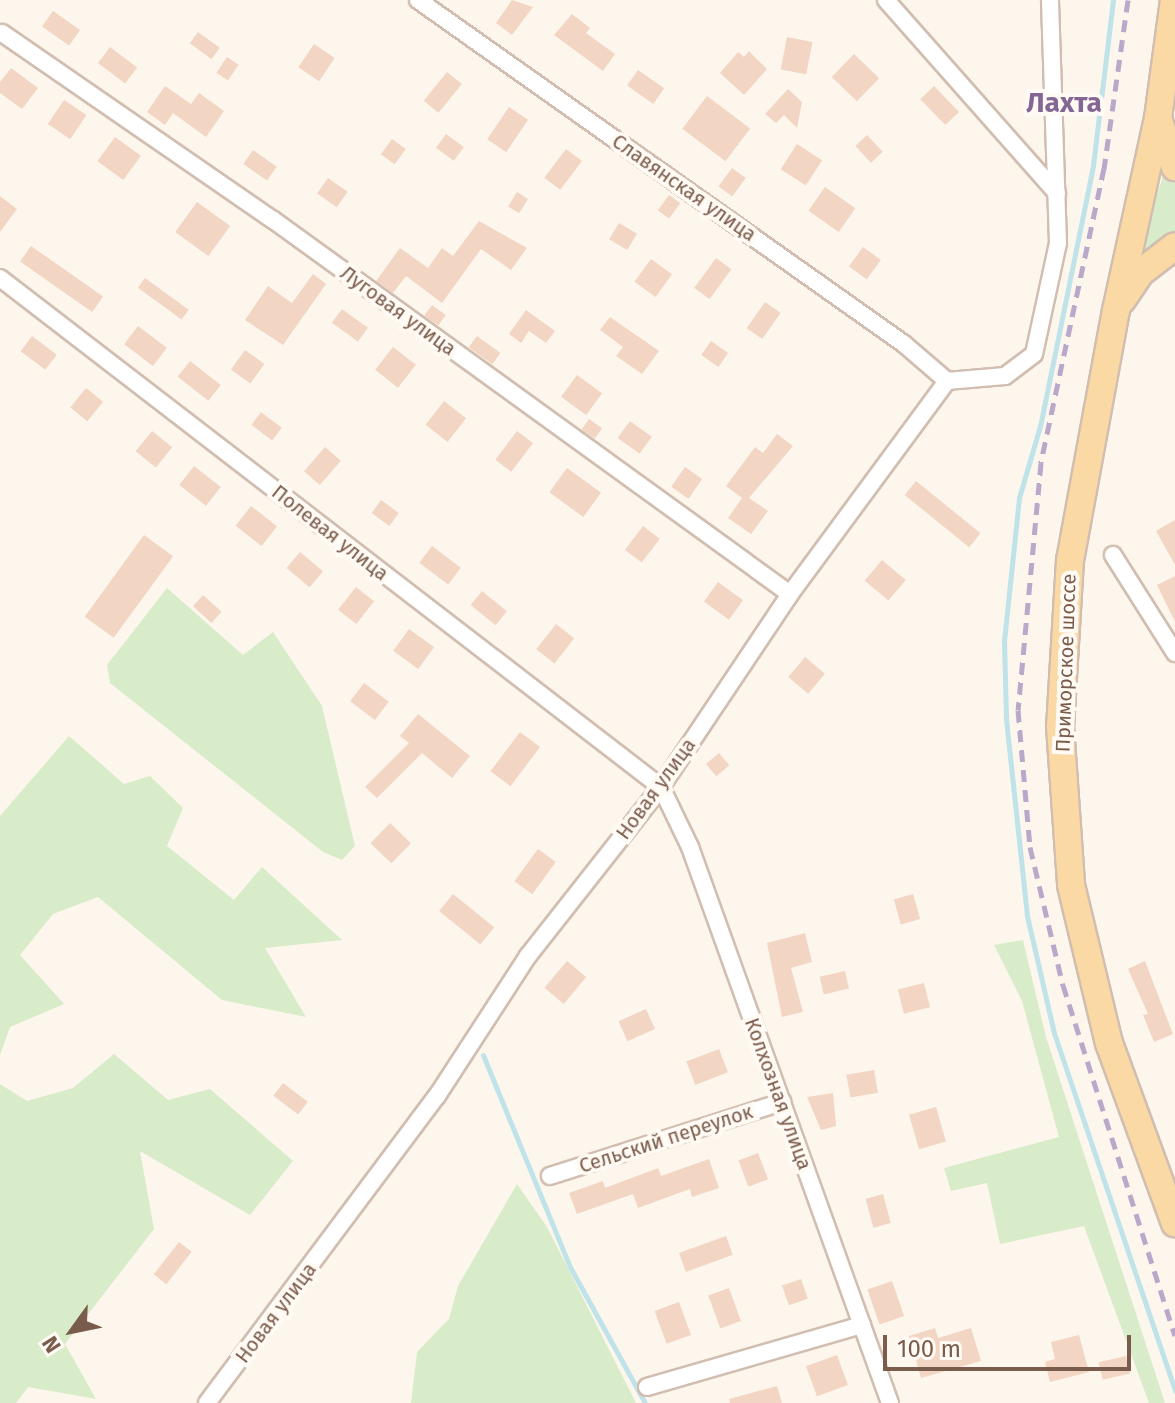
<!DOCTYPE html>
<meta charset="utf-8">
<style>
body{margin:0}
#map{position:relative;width:1175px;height:1403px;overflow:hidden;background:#fdf6ec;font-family:"Fira Sans",sans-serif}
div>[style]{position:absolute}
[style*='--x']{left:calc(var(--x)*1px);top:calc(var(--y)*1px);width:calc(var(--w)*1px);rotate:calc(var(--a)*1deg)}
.green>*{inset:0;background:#d8ecc9}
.stream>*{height:5px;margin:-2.5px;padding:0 2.5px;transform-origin:2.5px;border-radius:2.5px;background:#bfe3e8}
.building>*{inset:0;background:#f3d5c3;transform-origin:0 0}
.roads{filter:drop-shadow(2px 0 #d1beb0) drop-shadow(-2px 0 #d1beb0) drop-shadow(0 2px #d1beb0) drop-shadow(0 -2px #d1beb0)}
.minor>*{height:16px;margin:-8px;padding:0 8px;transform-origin:8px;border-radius:8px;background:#fff}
.primary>*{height:26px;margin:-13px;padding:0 13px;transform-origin:13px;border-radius:13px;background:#fbd9a5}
.rail>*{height:5px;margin-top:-2.5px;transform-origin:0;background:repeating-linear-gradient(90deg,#b9a8c9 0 12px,transparent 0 20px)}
span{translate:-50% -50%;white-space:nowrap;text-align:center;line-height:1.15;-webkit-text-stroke:8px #fffaf3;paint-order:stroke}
.street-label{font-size:20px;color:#7a5c4d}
.district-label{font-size:28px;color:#846695;font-weight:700}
.north{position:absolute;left:32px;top:1291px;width:80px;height:80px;-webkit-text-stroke:6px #fffaf3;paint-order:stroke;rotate:237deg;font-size:22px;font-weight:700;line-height:32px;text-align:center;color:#7a5c4d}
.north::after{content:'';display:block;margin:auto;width:28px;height:36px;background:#7a5c4d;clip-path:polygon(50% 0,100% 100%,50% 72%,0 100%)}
.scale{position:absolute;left:883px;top:1335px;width:248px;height:36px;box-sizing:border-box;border:4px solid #7a5c4d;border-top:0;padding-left:10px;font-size:24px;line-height:28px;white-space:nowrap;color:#7a5c4d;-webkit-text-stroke:6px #fffaf3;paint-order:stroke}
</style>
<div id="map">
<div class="green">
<i style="clip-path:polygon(1165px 170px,1175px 182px,1175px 237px,1136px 259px)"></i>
<i style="clip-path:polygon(167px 588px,243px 655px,273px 632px,322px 706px,355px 846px,342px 860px,323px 852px,110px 683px,107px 665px)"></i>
<i style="clip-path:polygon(69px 736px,124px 784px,150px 776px,183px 808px,167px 846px,234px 900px,262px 867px,342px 940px,265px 948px,306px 1017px,222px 1000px,98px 897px,53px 914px,20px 955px,64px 1004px,10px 1027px,0 1055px,0 816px)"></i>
<i style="clip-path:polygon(1023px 940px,1046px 1037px,1165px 1403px,1149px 1403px,1084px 1226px,1000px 1244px,987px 1183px,951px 1191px,944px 1168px,1059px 1137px,1022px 1001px,994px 945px)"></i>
<i style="clip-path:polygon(114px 1054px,168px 1100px,210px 1089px,293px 1161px,250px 1215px,140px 1151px,154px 1229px,65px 1344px,96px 1399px,28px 1387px,16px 1403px,0 1403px,0 1084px,27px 1101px,73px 1088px)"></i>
<i style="clip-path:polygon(517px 1184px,547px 1227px,636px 1403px,411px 1403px,417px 1352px,449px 1319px,458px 1286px)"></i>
</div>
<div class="stream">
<i style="--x:1113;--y:0;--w:167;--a:96.9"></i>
<i style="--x:1093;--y:166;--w:265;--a:101.5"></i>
<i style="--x:1040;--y:426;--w:75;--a:106.3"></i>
<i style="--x:1019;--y:498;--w:144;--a:96"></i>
<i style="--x:1004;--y:641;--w:78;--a:88.5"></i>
<i style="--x:1006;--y:719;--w:198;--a:83.9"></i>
<i style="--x:1027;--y:916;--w:120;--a:77"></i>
<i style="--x:1054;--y:1033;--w:378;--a:71.3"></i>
<i style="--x:483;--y:1055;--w:229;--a:67.7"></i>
<i style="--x:570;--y:1267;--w:155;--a:61.1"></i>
</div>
<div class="building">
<i style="clip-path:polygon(512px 0,533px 7px,512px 35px,496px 23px)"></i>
<i style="left:53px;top:11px;width:33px;height:19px;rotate:35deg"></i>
<i style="clip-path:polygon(572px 14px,590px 28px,586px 33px,615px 54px,603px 71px,554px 35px)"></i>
<i style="left:198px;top:32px;width:27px;height:14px;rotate:36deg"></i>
<i style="left:787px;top:37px;width:26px;height:33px;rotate:11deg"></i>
<i style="left:314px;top:44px;width:25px;height:28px;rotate:34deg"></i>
<i style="left:110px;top:47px;width:34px;height:20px;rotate:37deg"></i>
<i style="clip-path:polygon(749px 51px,767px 69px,744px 95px,720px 73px,738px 52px,744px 57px)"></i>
<i style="left:854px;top:54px;width:35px;height:32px;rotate:44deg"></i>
<i style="left:227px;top:57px;width:14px;height:19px;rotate:34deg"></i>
<i style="clip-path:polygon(11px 68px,38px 88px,22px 109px,0 93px,0 82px)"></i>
<i style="left:638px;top:70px;width:32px;height:19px;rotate:35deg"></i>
<i style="left:447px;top:72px;width:19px;height:37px;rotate:39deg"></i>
<i style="clip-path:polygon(165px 86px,191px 104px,199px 93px,224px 111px,206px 137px,173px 113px,165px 125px,147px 112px)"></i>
<i style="left:934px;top:86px;width:36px;height:19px;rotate:46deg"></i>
<i style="clip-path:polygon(788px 89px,802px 102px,797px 128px,784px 115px,776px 123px,765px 114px)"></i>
<i style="left:707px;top:96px;width:54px;height:41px;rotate:37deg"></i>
<i style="left:64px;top:100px;width:27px;height:29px;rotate:34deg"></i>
<i style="left:509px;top:107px;width:23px;height:39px;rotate:34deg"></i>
<i style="left:446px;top:134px;width:22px;height:17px;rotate:36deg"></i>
<i style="left:867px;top:135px;width:23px;height:16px;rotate:47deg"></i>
<i style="left:115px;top:137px;width:32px;height:30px;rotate:36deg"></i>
<i style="left:392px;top:139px;width:17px;height:19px;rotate:36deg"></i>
<i style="left:797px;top:144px;width:30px;height:30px;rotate:33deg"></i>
<i style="left:566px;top:149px;width:20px;height:36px;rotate:37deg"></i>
<i style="left:253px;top:150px;width:29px;height:17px;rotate:35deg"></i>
<i style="left:732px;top:168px;width:17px;height:23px;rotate:36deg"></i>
<i style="left:328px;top:178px;width:24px;height:19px;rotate:35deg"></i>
<i style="left:825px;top:187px;width:37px;height:29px;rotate:35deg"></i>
<i style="left:517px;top:192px;width:13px;height:17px;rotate:32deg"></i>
<i style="left:669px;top:195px;width:14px;height:19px;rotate:36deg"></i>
<i style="clip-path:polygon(0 196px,17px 209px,0 232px)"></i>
<i style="left:197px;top:202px;width:41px;height:37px;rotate:36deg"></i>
<i style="clip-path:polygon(479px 221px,527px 248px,511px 270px,481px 249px,442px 303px,406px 276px,393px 293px,376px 281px,400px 248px,428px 268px,442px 248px,453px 256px)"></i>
<i style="left:619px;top:223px;width:21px;height:19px;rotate:31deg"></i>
<i style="left:31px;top:246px;width:88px;height:19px;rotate:35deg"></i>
<i style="left:863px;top:247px;width:22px;height:24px;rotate:36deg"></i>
<i style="left:716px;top:258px;width:19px;height:37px;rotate:36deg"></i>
<i style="left:651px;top:259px;width:26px;height:28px;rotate:36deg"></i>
<i style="clip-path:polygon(313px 274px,326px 284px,283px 345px,245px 320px,268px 286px,292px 303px)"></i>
<i style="left:145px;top:278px;width:54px;height:12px;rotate:36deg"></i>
<i style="left:765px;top:302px;width:19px;height:32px;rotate:35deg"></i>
<i style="left:432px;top:305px;width:17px;height:13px;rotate:36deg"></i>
<i style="left:342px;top:309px;width:32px;height:17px;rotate:36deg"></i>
<i style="clip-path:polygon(526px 310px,555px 331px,546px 343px,529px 331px,521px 343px,509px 334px)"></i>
<i style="clip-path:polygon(610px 317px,659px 351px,642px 374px,616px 356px,623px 347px,600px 330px)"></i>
<i style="left:138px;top:326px;width:36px;height:23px;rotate:37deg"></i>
<i style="left:32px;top:336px;width:31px;height:19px;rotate:37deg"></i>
<i style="left:477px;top:336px;width:29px;height:14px;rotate:36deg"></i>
<i style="left:711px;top:341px;width:21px;height:17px;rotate:35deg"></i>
<i style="left:393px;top:347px;width:29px;height:29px;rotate:38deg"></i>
<i style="left:245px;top:350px;width:24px;height:24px;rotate:36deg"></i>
<i style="left:190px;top:361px;width:39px;height:20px;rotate:38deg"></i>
<i style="left:577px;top:375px;width:31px;height:27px;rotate:36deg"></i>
<i style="left:86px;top:388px;width:22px;height:25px;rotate:39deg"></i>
<i style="left:444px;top:401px;width:28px;height:30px;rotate:38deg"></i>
<i style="left:261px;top:412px;width:26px;height:16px;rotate:37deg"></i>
<i style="left:589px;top:419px;width:16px;height:13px;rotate:35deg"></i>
<i style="left:630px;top:421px;width:27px;height:21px;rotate:36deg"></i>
<i style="left:152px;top:431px;width:26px;height:26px;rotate:39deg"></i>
<i style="left:517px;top:431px;width:20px;height:36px;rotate:37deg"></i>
<i style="clip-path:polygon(777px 434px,793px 446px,749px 498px,768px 511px,751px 534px,728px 518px,742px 498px,726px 486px,755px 447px,763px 453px)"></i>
<i style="left:325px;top:447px;width:21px;height:32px;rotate:41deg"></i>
<i style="left:194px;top:466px;width:34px;height:24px;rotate:38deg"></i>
<i style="left:685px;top:467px;width:21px;height:24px;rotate:35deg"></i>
<i style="left:567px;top:468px;width:42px;height:30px;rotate:36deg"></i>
<i style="left:916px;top:481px;width:83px;height:18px;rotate:39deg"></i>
<i style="left:381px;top:500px;width:22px;height:16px;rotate:36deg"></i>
<i style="left:251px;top:506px;width:33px;height:25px;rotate:38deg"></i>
<i style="clip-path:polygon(1175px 520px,1175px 565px,1156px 531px)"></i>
<i style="left:643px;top:526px;width:21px;height:30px;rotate:37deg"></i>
<i style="left:144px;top:535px;width:36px;height:101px;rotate:36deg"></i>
<i style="left:432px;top:546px;width:36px;height:21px;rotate:37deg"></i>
<i style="left:300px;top:552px;width:30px;height:21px;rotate:40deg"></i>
<i style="left:882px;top:560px;width:31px;height:27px;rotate:40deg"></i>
<i style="clip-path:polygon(1175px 576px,1175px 622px,1157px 585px)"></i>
<i style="left:718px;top:582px;width:31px;height:24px;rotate:36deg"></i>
<i style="left:356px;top:587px;width:23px;height:29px;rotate:38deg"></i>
<i style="left:482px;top:591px;width:32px;height:18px;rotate:39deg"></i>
<i style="left:203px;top:595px;width:25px;height:15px;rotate:42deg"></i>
<i style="left:556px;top:624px;width:23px;height:32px;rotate:38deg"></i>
<i style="left:409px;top:629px;width:31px;height:27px;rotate:36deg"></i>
<i style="left:805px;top:657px;width:26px;height:26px;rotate:40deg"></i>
<i style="left:364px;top:683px;width:31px;height:23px;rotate:37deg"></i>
<i style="clip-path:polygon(418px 714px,470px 756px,452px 778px,422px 753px,377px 798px,365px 787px,409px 743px,400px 736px)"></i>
<i style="left:520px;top:732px;width:25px;height:49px;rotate:37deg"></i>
<i style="left:719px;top:753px;width:16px;height:17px;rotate:50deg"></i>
<i style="left:390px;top:823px;width:29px;height:28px;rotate:44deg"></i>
<i style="left:538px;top:849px;width:22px;height:40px;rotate:36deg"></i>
<i style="left:453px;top:894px;width:53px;height:22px;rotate:39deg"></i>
<i style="left:913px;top:894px;width:26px;height:20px;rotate:74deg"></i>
<i style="clip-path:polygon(805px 933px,812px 962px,791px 968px,803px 1012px,782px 1017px,767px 943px)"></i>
<i style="left:567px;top:961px;width:25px;height:35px;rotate:40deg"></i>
<i style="clip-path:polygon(1145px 961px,1173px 1034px,1154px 1042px,1143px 1015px,1148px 1014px,1128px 969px)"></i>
<i style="left:845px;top:971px;width:18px;height:26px;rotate:77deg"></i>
<i style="left:924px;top:983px;width:25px;height:27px;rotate:76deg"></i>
<i style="left:646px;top:1009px;width:22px;height:30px;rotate:66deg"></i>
<i style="left:719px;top:1049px;width:25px;height:35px;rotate:69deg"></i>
<i style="left:874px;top:1070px;width:23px;height:28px;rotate:80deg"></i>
<i style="left:283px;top:1083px;width:31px;height:16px;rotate:37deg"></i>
<i style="clip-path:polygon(833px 1093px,836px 1126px,821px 1130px,807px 1097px)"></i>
<i style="left:936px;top:1107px;width:36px;height:28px;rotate:74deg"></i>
<i style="left:758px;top:1153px;width:28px;height:21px;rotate:69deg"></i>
<i style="clip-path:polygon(709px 1159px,719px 1188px,692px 1197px,690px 1189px,638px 1208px,633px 1194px,577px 1214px,569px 1193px,603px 1181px,605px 1188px,658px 1168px,661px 1176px)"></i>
<i style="left:883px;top:1194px;width:30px;height:18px;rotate:75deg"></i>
<i style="left:726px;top:1236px;width:20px;height:50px;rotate:70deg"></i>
<i style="left:179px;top:1242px;width:16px;height:41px;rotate:38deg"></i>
<i style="left:801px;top:1279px;width:21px;height:20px;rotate:71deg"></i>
<i style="left:892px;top:1281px;width:37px;height:26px;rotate:71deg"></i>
<i style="left:729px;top:1288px;width:35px;height:22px;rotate:70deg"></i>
<i style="left:679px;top:1302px;width:35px;height:26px;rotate:70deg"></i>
<i style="clip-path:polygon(935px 1328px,938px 1338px,971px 1328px,981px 1361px,921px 1378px,909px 1336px)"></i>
<i style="clip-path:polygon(1079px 1335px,1089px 1372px,1050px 1382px,1045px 1362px,1055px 1359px,1051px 1342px)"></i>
<i style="left:837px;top:1355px;width:32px;height:33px;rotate:70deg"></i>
<i style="left:1126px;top:1356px;width:18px;height:28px;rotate:77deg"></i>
<i style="clip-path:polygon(777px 1386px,782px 1403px,730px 1403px,729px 1399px)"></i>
</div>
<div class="roads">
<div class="minor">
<i style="--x:418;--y:0;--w:595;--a:35.29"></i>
<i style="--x:904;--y:344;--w:57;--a:40.7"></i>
<i style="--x:886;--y:0;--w:258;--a:48.5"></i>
<i style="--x:2;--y:33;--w:328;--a:34.6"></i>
<i style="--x:272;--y:219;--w:639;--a:35.9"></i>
<i style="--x:0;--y:278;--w:834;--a:37.6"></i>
<i style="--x:661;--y:787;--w:67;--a:64.2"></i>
<i style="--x:690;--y:847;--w:591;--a:70.22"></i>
<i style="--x:1113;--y:555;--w:116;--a:57.7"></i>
<i style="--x:550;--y:1176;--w:244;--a:-17.7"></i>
<i style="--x:647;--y:1387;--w:224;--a:-16.1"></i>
<i style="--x:207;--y:1403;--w:384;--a:-53.2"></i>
<i style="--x:437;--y:1096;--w:167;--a:-57"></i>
<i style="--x:528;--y:956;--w:215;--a:-51.8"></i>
<i style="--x:661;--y:787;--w:232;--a:-56.2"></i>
<i style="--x:790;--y:594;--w:265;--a:-53.6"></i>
<i style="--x:947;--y:381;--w:58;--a:-4.9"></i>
<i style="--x:1005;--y:376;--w:36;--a:-37"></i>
<i style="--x:1034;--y:354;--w:114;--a:-77.8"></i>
<i style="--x:1058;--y:243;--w:243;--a:-91.9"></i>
</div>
<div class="primary">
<i style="--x:1174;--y:0;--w:119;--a:97.7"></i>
<i style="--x:1158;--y:118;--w:197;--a:102.3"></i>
<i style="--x:1116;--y:310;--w:254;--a:100.4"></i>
<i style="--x:1070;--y:560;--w:166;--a:93.4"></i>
<i style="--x:1060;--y:726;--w:159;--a:86"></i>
<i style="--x:1071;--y:885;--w:163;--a:76.5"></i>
<i style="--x:1109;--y:1043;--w:192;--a:69.9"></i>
<i style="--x:1159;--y:121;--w:49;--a:70.8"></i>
<i style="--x:1122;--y:300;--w:32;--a:-56"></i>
<i style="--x:1140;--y:273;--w:44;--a:-37.6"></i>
</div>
</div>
<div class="rail">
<i style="--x:1128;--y:0;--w:170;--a:98.1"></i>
<i style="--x:1104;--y:168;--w:302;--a:102.1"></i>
<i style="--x:1041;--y:463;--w:248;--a:95.3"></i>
<i style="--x:1018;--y:710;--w:138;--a:85"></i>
<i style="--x:1030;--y:847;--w:142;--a:76.6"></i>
<i style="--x:1063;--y:985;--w:368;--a:72.3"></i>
</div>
<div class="street-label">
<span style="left:684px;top:188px;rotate:35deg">Славянская улица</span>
<span style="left:398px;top:311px;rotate:36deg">Луговая улица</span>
<span style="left:330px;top:533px;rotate:38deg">Полевая улица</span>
<span style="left:1066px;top:663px;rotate:-88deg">Приморское шоссе</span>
<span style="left:656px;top:789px;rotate:-54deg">Новая улица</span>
<span style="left:778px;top:1094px;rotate:70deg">Колхозная улица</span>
<span style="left:666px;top:1139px;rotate:-18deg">Сельский переулок</span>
<span style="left:276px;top:1313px;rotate:-53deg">Новая улица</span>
</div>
<div class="district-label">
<span style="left:1064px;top:103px">Лахта</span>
</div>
<div class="north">N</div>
<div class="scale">100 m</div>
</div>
